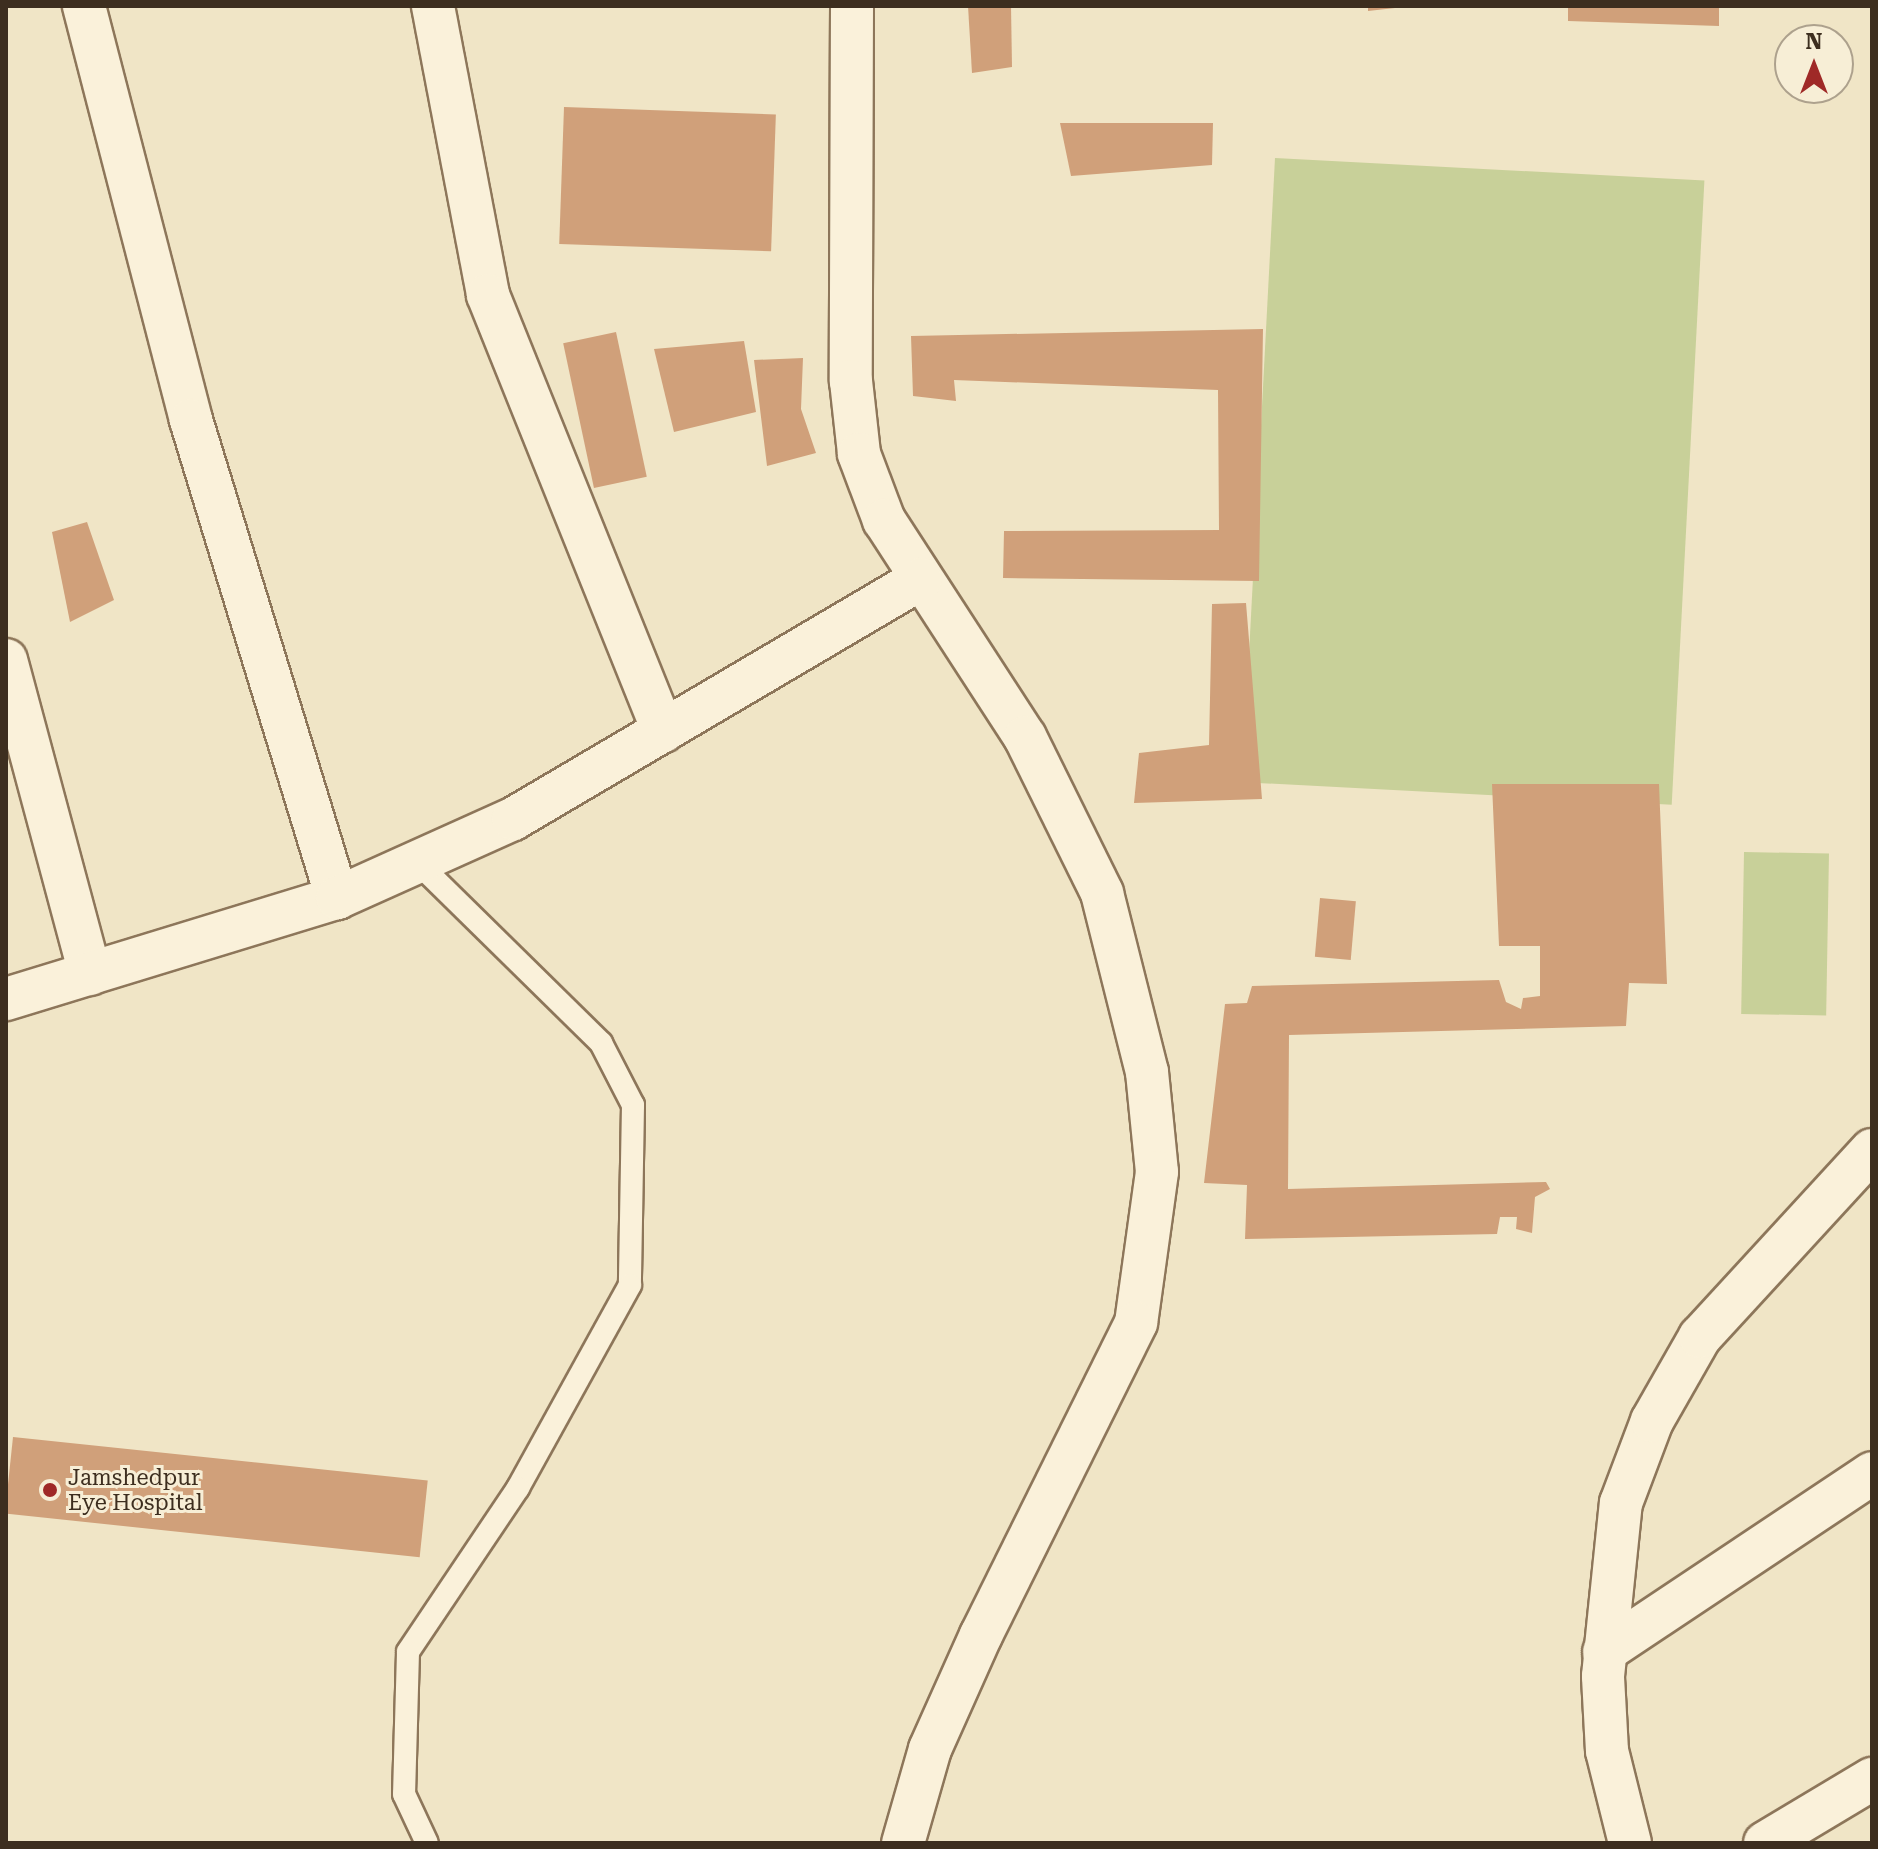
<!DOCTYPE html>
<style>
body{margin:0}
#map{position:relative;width:1878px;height:1849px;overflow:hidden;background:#f0e5c6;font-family:"Roboto Serif",serif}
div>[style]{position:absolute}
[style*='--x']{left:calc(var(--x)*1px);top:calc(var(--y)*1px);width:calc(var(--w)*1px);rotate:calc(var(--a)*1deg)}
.green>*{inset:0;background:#c8d099;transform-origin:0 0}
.building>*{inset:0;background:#d0a07a;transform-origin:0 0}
.roads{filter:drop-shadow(2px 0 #8d765a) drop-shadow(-2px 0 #8d765a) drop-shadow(0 2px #8d765a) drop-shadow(0 -2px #8d765a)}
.lane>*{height:22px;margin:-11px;padding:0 11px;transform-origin:11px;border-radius:11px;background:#faf1da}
.street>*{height:42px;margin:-21px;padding:0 21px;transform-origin:21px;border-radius:21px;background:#faf1da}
.dots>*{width:22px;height:22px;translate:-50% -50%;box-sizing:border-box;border:4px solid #f7eed6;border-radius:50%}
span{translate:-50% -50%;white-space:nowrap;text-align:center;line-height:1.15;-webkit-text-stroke:6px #f7eed6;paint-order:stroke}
.poi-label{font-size:22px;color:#3d2e1f}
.left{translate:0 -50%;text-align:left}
.frame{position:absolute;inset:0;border:8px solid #3d2e1f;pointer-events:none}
.north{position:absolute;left:1774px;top:24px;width:80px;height:80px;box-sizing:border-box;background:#f7eed6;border:2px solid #ada18d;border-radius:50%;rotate:0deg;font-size:22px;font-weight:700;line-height:32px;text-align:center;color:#3d2e1f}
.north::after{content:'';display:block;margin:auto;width:28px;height:36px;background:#9f2927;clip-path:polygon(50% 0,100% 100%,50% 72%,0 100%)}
</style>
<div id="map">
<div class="green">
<i style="left:1275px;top:158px;width:430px;height:625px;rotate:3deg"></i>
<i style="left:1744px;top:852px;width:85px;height:162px;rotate:1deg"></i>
</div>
<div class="building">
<i style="clip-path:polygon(968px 6px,1011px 6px,1012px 67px,972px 73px)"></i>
<i style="clip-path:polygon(1368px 6px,1395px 6px,1395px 8px,1368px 11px)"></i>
<i style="clip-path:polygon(1568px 6px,1719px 6px,1719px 26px,1568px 21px)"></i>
<i style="left:564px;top:107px;width:212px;height:137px;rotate:2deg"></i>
<i style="clip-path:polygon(1060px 123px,1213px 123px,1212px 165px,1071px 176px)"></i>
<i style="clip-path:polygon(1263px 329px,1259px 581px,1003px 578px,1004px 531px,1219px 530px,1218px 390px,954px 380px,956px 401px,913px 396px,911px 336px)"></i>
<i style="left:616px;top:332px;width:148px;height:54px;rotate:78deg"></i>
<i style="clip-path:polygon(744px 341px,756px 412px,674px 432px,654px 349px)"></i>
<i style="clip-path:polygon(803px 358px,801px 409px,816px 453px,767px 466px,754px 360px)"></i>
<i style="clip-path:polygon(87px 522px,114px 600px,70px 622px,52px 532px)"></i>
<i style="clip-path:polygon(1246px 603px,1262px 799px,1134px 803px,1139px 753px,1209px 745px,1212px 604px)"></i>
<i style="clip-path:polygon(1492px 784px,1659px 784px,1667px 984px,1629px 983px,1626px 1026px,1289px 1035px,1288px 1189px,1546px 1182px,1550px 1189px,1535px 1197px,1532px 1233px,1516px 1229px,1517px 1217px,1500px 1217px,1497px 1234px,1245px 1239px,1247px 1185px,1204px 1183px,1225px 1004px,1247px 1003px,1252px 986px,1499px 980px,1506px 1002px,1521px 1009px,1523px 998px,1540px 996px,1540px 946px,1499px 946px)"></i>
<i style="left:1320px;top:898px;width:36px;height:59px;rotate:5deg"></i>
<i style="left:13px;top:1437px;width:417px;height:77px;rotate:6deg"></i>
</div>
<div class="roads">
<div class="lane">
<i style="--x:417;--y:862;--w:258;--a:44.5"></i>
<i style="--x:601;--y:1043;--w:70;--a:62.7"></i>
<i style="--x:633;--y:1105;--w:180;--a:91"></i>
<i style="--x:630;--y:1285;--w:232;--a:118.9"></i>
<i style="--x:518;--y:1488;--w:197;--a:123.9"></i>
<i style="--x:408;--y:1652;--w:142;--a:91.6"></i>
<i style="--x:404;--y:1794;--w:54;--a:64.9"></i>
</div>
<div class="street">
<i style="--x:84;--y:6;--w:428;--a:75.5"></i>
<i style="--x:191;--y:420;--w:500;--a:73"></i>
<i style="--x:433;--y:6;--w:294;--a:79.2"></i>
<i style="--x:488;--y:295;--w:470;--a:68.1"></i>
<i style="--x:852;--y:6;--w:375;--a:90.2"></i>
<i style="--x:851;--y:381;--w:73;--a:83.7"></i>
<i style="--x:859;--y:454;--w:71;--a:69.3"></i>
<i style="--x:884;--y:520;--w:259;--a:57"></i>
<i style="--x:1025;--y:737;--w:174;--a:63.7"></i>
<i style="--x:1102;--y:893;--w:185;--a:75.9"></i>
<i style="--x:1147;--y:1072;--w:100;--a:84.3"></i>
<i style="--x:1157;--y:1172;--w:152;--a:97.9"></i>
<i style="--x:1136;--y:1323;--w:348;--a:116.4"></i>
<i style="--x:981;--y:1635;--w:125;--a:114.1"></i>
<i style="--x:930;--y:1749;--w:98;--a:106"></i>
<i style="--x:6;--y:660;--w:325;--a:75"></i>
<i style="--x:6;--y:999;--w:346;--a:-17"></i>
<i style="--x:337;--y:898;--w:193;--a:-24.2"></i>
<i style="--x:513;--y:819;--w:473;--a:-30.5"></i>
<i style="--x:1604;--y:1652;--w:322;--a:-33.7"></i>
<i style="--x:1630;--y:1843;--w:95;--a:-104"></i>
<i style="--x:1607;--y:1751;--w:75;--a:-93.1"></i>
<i style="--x:1603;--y:1676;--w:174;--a:-84.1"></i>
<i style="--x:1621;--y:1503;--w:88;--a:-69.3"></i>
<i style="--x:1652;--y:1421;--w:97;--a:-60.3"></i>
<i style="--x:1700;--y:1337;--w:254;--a:-47.4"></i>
<i style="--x:1765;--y:1843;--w:125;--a:-30.9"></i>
</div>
</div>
<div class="dots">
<i style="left:50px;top:1490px;background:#9f2927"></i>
</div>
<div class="poi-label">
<span class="left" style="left:68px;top:1490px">Jamshedpur<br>Eye Hospital</span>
</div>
<div class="frame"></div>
<div class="north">N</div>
</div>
